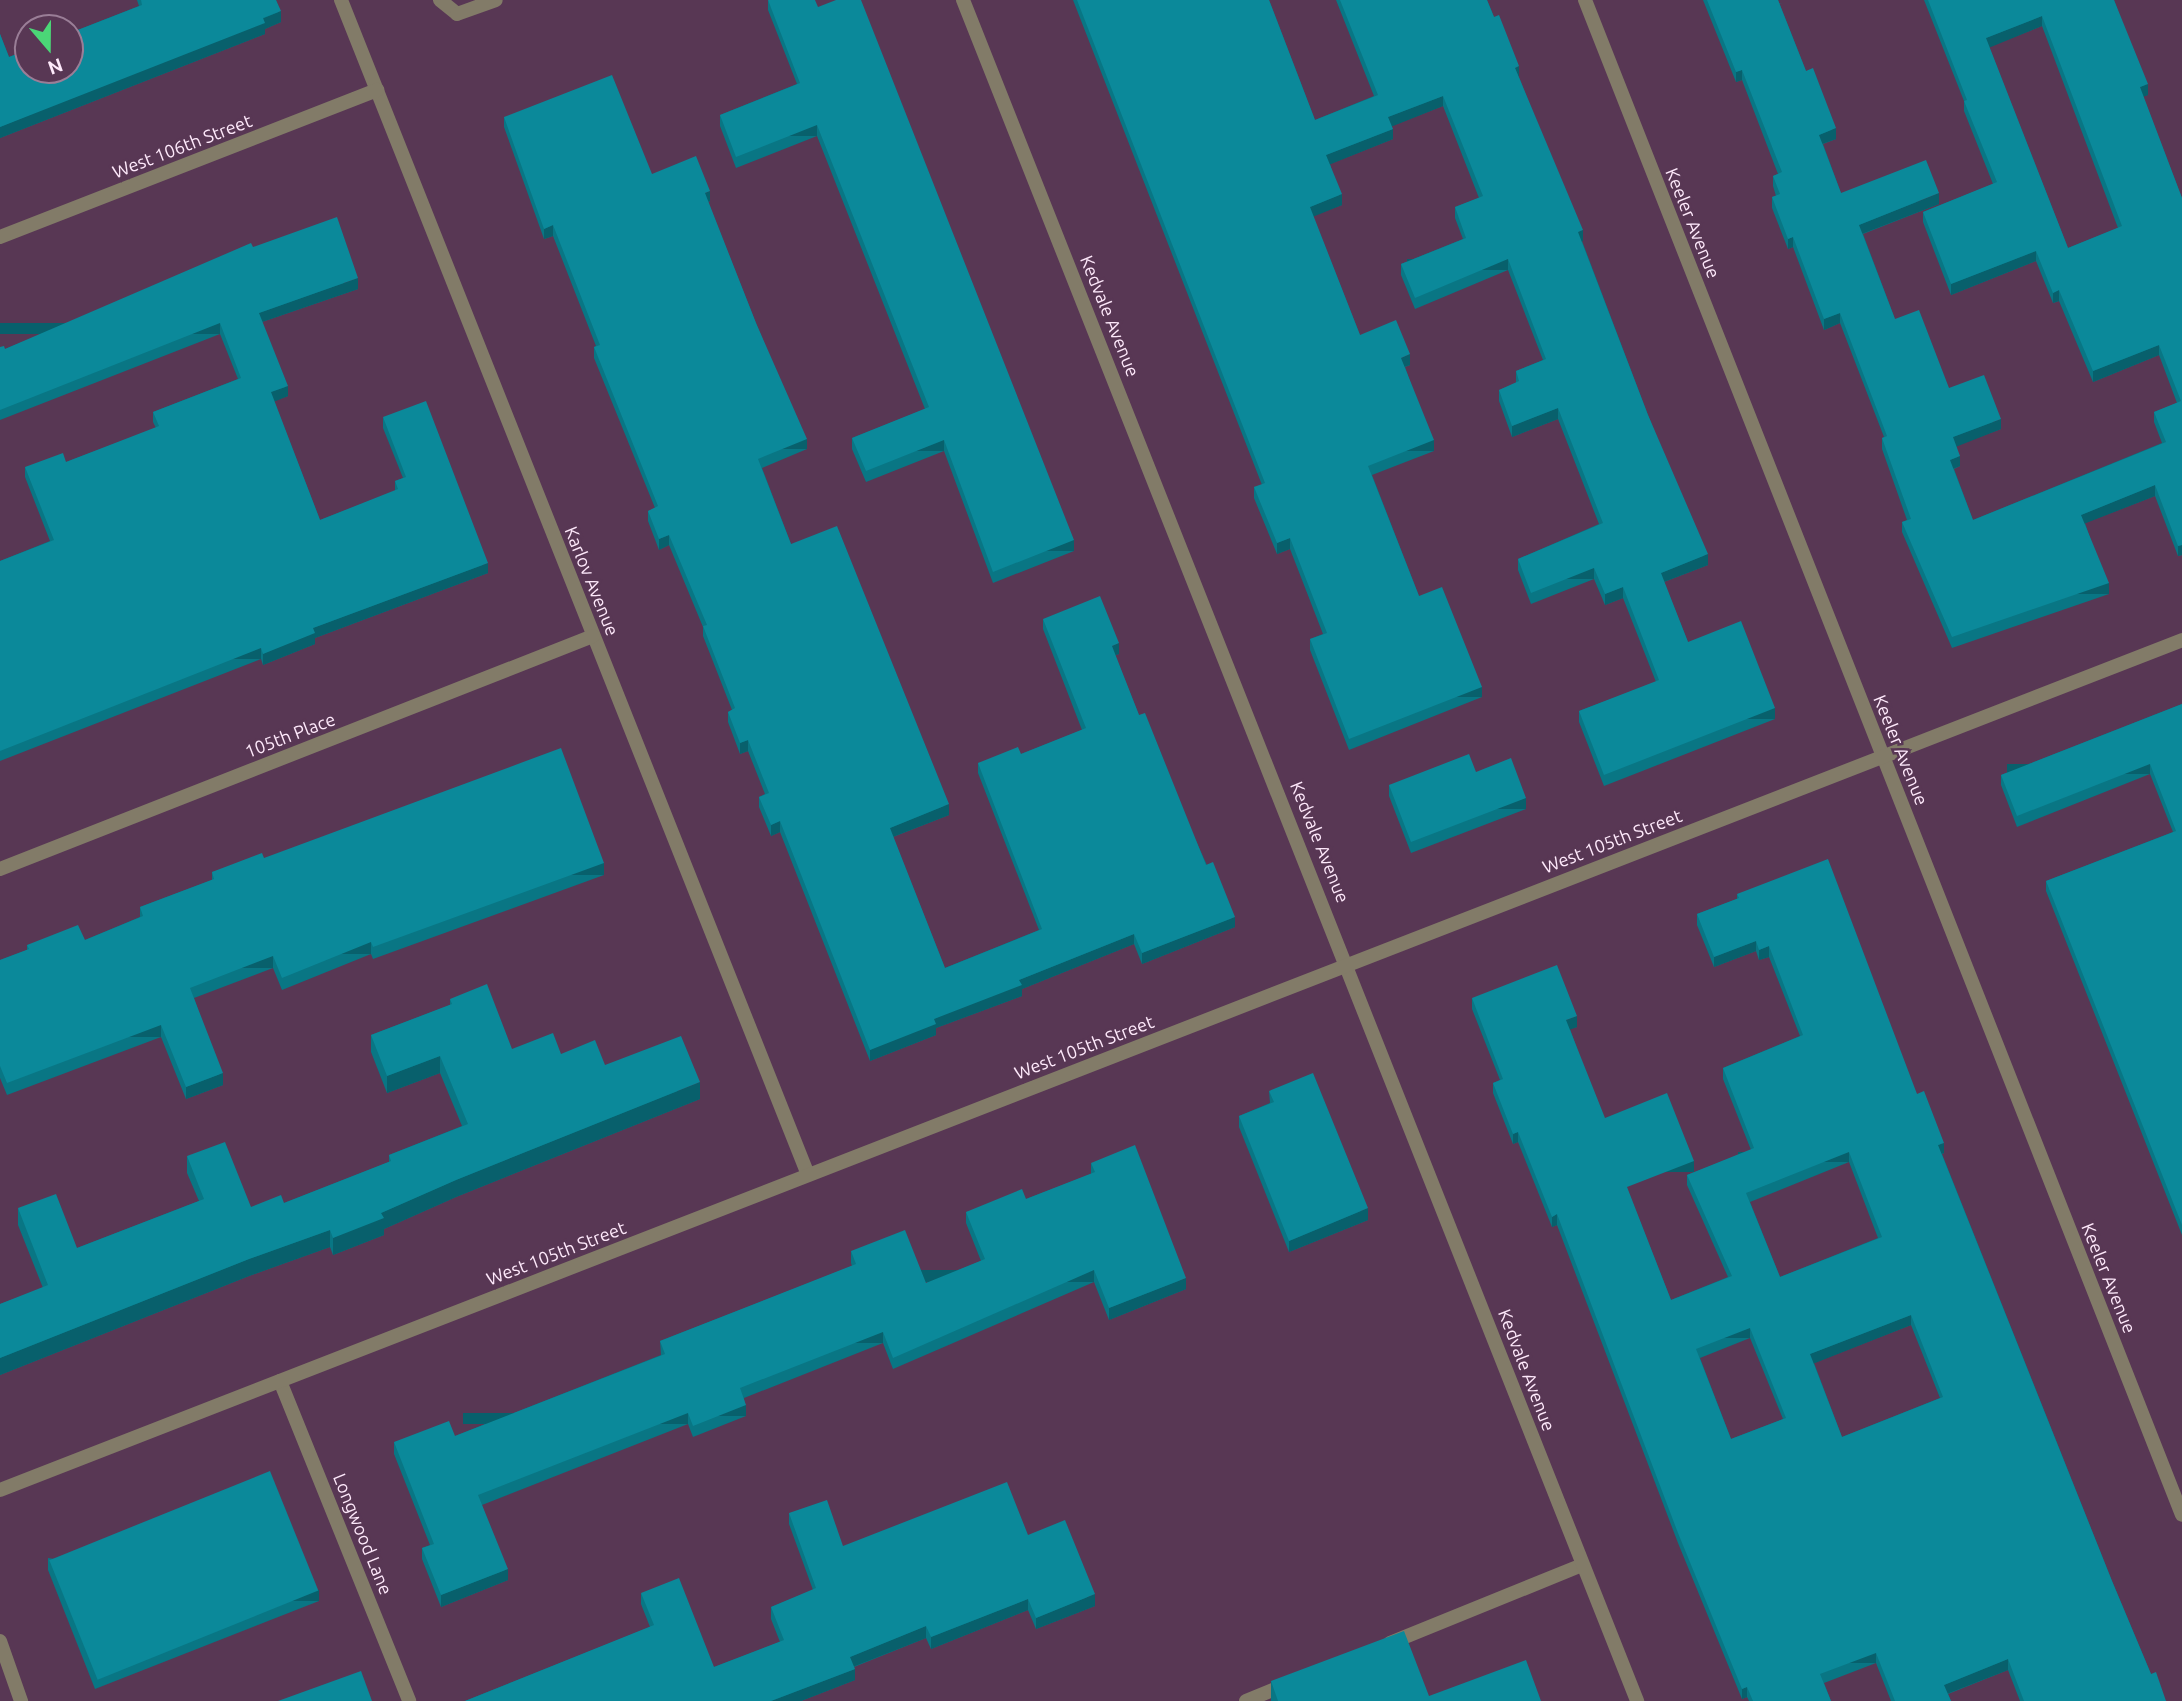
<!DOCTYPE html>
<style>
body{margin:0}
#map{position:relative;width:2182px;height:1701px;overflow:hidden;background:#583754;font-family:Ubuntu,sans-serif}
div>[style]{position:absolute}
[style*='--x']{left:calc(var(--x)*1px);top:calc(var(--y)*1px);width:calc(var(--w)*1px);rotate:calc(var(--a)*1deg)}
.lane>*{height:14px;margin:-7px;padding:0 7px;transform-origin:7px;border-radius:7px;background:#827b68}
.street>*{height:14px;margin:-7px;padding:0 7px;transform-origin:7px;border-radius:7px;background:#827b68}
.wall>*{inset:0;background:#097684}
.shaded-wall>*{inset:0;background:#08606c;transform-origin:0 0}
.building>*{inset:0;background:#0b899a;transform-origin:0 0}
span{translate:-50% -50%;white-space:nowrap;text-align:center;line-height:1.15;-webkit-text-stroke:5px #583754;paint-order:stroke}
.street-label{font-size:18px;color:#fee9fb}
.north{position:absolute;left:14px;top:14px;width:70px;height:70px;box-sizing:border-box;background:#583754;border:2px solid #9a7e97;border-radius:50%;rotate:160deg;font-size:19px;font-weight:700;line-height:28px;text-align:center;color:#fee9fb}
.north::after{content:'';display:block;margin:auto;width:24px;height:32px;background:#4bd677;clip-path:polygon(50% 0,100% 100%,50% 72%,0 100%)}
</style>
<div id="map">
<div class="lane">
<i style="--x:440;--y:0;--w:22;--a:39"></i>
<i style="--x:457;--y:14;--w:41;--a:-19.7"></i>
<i style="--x:280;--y:1381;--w:345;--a:68"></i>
<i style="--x:0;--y:1641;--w:64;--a:70.7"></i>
<i style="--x:1390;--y:1643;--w:207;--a:-22.1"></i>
<i style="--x:1246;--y:1701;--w:44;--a:-22.5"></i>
</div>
<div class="street">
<i style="--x:341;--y:0;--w:1264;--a:68.32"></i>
<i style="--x:963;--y:0;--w:1830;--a:68.38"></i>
<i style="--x:1585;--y:0;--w:1628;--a:68.49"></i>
<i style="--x:0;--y:237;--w:405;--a:-21.3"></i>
<i style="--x:0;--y:869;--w:637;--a:-21.45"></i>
<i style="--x:0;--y:1490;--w:2342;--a:-21.28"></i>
</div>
<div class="wall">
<i style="clip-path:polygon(137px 0,276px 0,281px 22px,265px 29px,265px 34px,0 138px,0 34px,9px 57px,139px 6px)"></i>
<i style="clip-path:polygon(768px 0,1074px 551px,993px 583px,944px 451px,866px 482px,852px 449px,852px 438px,925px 409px,817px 136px,736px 168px,720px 126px,720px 115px,797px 84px,768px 10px)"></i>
<i style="clip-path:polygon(1073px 0,1269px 0,1315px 120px,1374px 96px,1336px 0,1487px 0,1519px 77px,1583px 241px,1582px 241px,1648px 415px,1708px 565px,1664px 582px,1688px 642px,1775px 719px,1604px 786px,1579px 722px,1579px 711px,1656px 682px,1623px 598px,1605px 605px,1594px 579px,1531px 604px,1518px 570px,1518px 559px,1599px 524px,1558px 419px,1512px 437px,1499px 401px,1499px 390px,1516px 383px,1516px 371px,1543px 360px,1508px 270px,1415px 309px,1401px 275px,1401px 264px,1463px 239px,1455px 218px,1455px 207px,1479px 198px,1443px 106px,1392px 126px,1393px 139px,1330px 164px,1342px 205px,1313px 216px,1360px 335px,1410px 365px,1405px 367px,1434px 451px,1372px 475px,1419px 596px,1482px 697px,1349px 750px,1310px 650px,1310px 639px,1323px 634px,1290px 549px,1277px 554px,1254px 498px,1254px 487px,1262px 485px)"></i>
<i style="clip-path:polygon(evenodd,1703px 0,1778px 0,1806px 71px,1836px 139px,1823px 144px,1841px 193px,1939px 204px,1863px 234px,1895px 319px,1949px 388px,2001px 429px,1956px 446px,1960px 466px,1954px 469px,1973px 520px,2162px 443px,2154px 422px,2154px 412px,2177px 403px,2159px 355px,2093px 382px,2059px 301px,2053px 303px,2036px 261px,1951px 295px,1923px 222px,1923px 212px,1993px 184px,1964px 111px,1964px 101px,1924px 0,2114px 0,2148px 95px,2143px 96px,2182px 198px,2182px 555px,2178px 556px,2155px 496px,2085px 523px,2109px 594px,1952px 648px,1902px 532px,1902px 522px,1907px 520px,1882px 449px,1882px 438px,1884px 437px,1840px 323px,1824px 330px,1793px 247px,1788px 249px,1772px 208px,1772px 197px,1776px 196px,1773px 186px,1773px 176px,1778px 174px,1742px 80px,1736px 82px,1703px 0,2042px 26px,2118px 228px,2068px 248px,1989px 47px,2042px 26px)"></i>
<i style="clip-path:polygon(504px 117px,652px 174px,710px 201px,708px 202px,756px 323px,807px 449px,762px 468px,791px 544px,949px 815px,893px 837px,945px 968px,1039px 930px,978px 773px,978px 763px,1021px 754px,1082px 730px,1043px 629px,1043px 619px,1119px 654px,1115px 655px,1139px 715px,1235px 927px,1142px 964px,1134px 944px,1022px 989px,1022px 996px,936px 1028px,936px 1035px,870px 1061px,780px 832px,771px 836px,759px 807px,759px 797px,765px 794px,748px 751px,740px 754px,728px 722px,728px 712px,732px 710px,703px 636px,703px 627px,669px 545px,659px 550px,648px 521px,648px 511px,655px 508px,594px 358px,594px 347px,596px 346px,553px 236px,544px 239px,504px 127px)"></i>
<i style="clip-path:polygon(253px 247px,358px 289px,262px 322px,288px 396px,274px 401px,320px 520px,395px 491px,395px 481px,403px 478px,383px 428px,383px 417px,488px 573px,315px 638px,315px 644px,263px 665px,261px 659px,0 761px,0 561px,50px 541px,25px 477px,25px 467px,66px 462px,156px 428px,153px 422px,153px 412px,238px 379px,220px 334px,0 420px,0 347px,5px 349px)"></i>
<i style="clip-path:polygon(2182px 704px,2182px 1235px,2046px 891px,2046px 881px,2173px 832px,2150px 774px,2017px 827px,2001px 785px,2001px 775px)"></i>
<i style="clip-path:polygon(1476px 772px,1526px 809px,1411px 853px,1389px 796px,1389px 785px)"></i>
<i style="clip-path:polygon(264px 858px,604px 875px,373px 959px,371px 954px,282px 990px,273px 968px,194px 998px,223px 1085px,186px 1099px,161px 1037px,7px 1095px,0 1078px,0 960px,27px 950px,27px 945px,85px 940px,140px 917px,140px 907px,212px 880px,212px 872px)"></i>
<i style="clip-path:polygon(evenodd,1737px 894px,1917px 1094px,1944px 1153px,1942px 1154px,2112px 1581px,2151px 1674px,2166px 1701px,2020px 1701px,2008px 1670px,1948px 1694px,1951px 1701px,1891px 1701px,1876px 1663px,1824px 1683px,1831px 1701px,1749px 1701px,1747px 1697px,1742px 1699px,1678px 1543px,1557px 1225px,1552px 1227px,1518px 1142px,1513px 1144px,1493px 1093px,1493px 1083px,1500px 1080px,1472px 1009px,1472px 998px,1577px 1027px,1570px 1029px,1630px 1196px,1671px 1300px,1728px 1277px,1687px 1185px,1687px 1175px,1751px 1150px,1723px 1079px,1723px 1068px,1800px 1036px,1769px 957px,1759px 960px,1756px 951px,1714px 967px,1697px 925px,1697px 914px,1737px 899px,1737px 894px,1849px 1162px,1878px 1238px,1780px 1277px,1750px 1202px,1849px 1162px,1737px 894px,1911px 1325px,1940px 1398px,1842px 1437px,1814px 1363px,1911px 1325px,1737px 894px,1750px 1338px,1783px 1419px,1731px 1439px,1700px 1358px,1750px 1338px)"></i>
<i style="clip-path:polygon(450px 999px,512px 1049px,561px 1054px,605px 1065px,700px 1099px,456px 1197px,384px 1229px,384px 1235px,333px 1255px,330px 1247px,249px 1276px,0 1375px,0 1304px,43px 1288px,18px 1225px,18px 1208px,77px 1248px,199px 1201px,187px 1173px,187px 1156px,251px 1207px,284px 1203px,389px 1162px,389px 1155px,462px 1126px,440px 1073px,387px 1093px,371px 1052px,371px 1035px,450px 1005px)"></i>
<i style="clip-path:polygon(1269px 1091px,1368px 1220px,1289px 1252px,1239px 1127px,1239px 1116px,1270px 1103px)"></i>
<i style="clip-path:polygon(1091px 1163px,1186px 1289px,1109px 1320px,1094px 1282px,893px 1369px,883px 1343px,744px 1398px,746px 1416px,693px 1437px,688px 1424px,482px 1505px,508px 1580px,441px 1607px,422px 1559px,422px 1548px,430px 1545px,394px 1454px,394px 1442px,455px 1436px,661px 1355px,660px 1341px,852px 1266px,851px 1263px,851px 1251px,926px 1283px,981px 1261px,966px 1223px,966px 1212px,1026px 1199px,1091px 1174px)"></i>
<i style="clip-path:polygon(789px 1513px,843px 1546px,1028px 1535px,1095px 1606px,1036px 1629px,1028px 1610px,931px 1649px,926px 1638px,854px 1667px,855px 1680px,801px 1701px,465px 1701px,650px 1627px,641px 1604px,641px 1593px,714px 1667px,780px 1642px,771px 1619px,771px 1607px,813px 1590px,789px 1524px)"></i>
<i style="clip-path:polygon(48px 1558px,319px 1601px,95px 1689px,48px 1570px)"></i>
<i style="clip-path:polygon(1271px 1681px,1429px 1696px,1541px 1701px,1271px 1701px)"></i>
</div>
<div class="shaded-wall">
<i style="clip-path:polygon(281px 11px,281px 22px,265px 29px,265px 34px,0 138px,0 127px)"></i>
<i style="clip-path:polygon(2042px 16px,2042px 26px,1986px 49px,1986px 38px)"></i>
<i style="clip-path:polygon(1519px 66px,1519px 77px,1515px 68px)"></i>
<i style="clip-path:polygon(1742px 70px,1742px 80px,1736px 82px,1736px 72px)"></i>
<i style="clip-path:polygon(2148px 84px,2148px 95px,2140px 98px,2140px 87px)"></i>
<i style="clip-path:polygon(1443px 96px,1443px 106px,1388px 128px,1388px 117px)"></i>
<i style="left:817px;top:125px;width:11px;height:87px;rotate:90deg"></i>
<i style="clip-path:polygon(1836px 128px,1836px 139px,1819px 145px,1819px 135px)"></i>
<i style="clip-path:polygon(1393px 129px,1393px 139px,1326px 166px,1326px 155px)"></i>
<i style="clip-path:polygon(710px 191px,710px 201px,705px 203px,705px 193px)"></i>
<i style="clip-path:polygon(1939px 193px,1939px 204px,1859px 235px,1859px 225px)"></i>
<i style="clip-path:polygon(1342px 194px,1342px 205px,1310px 218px,1310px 207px)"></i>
<i style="clip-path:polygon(553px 225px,553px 236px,544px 239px,544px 229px)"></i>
<i style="clip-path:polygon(1583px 230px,1583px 241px,1578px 243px,1578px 232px)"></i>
<i style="clip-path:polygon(1793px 237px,1793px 247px,1788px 249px,1788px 239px)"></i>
<i style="clip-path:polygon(2036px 251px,2036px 261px,1951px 295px,1951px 284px)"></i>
<i style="left:1508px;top:259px;width:11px;height:101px;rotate:90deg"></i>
<i style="clip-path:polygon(358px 278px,358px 289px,259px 323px,259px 313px)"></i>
<i style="clip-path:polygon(2059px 290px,2059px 301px,2053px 303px,2053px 293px)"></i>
<i style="clip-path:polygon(1840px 313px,1840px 323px,1824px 330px,1824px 319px)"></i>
<i style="left:220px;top:323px;width:11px;height:237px;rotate:90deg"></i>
<i style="clip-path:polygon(2159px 345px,2159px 355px,2093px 382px,2093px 371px)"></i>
<i style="clip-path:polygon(1410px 354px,1410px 365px,1401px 368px,1401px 358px)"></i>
<i style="clip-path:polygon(288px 386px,288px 396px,271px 403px,271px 392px)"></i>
<i style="clip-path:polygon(1558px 408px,1558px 419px,1512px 437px,1512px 426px)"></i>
<i style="clip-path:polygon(2001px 419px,2001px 429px,1953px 448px,1953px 437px)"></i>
<i style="left:807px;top:439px;width:10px;height:53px;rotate:90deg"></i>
<i style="left:944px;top:440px;width:11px;height:84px;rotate:90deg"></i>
<i style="left:1434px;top:440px;width:11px;height:71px;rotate:90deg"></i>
<i style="clip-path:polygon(1960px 456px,1960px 466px,1950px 470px,1950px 460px)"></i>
<i style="clip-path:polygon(2155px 485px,2155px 496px,2081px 525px,2081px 515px)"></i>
<i style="clip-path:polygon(669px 535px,669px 545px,659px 550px,659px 539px)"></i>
<i style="clip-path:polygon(1290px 538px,1290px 549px,1277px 554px,1277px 543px)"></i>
<i style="left:1074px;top:540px;width:11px;height:87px;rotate:90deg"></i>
<i style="clip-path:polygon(2182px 545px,2182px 555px,2178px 556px,2178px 546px)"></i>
<i style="clip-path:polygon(1708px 554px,1708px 565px,1661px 583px,1661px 573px)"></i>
<i style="clip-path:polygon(488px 563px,488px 573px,315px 638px,315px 644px,263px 665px,263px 654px,313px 628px)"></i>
<i style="left:1594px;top:568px;width:11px;height:68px;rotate:90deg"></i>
<i style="left:2109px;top:583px;width:11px;height:166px;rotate:90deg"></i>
<i style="clip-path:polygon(1623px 587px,1623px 598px,1605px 605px,1605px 594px)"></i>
<i style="clip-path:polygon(1119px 643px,1119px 654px,1112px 656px,1112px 646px)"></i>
<i style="left:261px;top:648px;width:11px;height:281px;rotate:90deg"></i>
<i style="left:1482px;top:687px;width:10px;height:143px;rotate:90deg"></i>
<i style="left:1775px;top:708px;width:11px;height:184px;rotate:90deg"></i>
<i style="clip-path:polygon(748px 740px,748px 751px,740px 754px,740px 743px)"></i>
<i style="left:2150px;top:764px;width:10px;height:143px;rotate:90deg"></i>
<i style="left:1526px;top:798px;width:11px;height:123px;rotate:90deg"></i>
<i style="clip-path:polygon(949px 804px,949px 815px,890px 838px,890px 828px)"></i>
<i style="clip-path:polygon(780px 821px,780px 832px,771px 836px,771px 825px)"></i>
<i style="left:604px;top:863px;width:12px;height:246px;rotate:90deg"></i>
<i style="clip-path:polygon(1235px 917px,1235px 927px,1142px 964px,1142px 953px)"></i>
<i style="clip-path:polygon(1134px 934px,1134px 944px,1022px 989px,1022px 996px,936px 1028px,936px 1035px,870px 1061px,870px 1050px,934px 1019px,1019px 980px)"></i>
<i style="clip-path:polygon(1756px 941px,1756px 951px,1714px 967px,1714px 957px)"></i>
<i style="left:371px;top:942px;width:12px;height:96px;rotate:90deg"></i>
<i style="clip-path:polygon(1769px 946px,1769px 957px,1759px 960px,1759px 950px)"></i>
<i style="left:273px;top:956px;width:12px;height:89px;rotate:90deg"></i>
<i style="clip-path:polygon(1577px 1016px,1577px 1027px,1566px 1031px,1566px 1020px)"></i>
<i style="left:161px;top:1025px;width:12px;height:165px;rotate:90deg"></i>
<i style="clip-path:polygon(440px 1056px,440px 1073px,387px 1093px,387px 1076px)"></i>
<i style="clip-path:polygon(223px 1073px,223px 1085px,186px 1099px,186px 1087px)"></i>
<i style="clip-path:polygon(700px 1082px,700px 1099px,456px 1197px,384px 1229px,384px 1235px,333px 1255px,333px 1238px,381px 1213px,456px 1180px)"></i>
<i style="clip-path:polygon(1518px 1132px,1518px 1142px,1513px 1144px,1513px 1134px)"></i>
<i style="clip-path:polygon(1944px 1143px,1944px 1153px,1938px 1155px,1938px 1145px)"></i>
<i style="left:1849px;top:1152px;width:10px;height:111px;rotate:90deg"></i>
<i style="left:1694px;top:1161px;width:11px;height:72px;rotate:90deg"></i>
<i style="clip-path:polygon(1368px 1208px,1368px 1220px,1289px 1252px,1289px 1241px)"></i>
<i style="clip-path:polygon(1557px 1214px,1557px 1225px,1552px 1227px,1552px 1217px)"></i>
<i style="clip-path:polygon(330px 1230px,330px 1247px,249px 1276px,0 1375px,0 1358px,249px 1259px)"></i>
<i style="left:1094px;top:1270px;width:12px;height:219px;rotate:90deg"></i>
<i style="clip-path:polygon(1186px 1278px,1186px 1289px,1109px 1320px,1109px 1308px)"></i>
<i style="clip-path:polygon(1911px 1315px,1911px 1325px,1810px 1365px,1810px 1354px)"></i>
<i style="left:1750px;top:1328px;width:10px;height:58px;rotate:90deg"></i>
<i style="left:883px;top:1332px;width:11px;height:154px;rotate:90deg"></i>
<i style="left:746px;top:1405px;width:11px;height:57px;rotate:90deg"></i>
<i style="left:688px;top:1413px;width:11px;height:225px;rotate:90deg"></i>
<i style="clip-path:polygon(508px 1569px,508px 1580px,441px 1607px,441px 1595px)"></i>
<i style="left:319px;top:1590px;width:11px;height:240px;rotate:90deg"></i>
<i style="clip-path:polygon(1095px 1594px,1095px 1606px,1036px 1629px,1036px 1618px)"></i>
<i style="clip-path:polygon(1028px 1599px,1028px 1610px,931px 1649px,931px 1637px)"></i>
<i style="clip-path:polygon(926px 1626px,926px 1638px,850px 1668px,850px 1657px)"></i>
<i style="left:1876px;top:1653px;width:10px;height:60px;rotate:90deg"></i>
<i style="clip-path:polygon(2008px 1659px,2008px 1670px,1944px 1695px,1944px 1685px)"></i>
<i style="clip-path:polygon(855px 1669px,855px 1680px,801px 1701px,771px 1701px)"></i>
<i style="clip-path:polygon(1747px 1687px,1747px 1697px,1742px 1699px,1742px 1689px)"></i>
</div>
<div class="building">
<i style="clip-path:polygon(141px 0,276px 0,281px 11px,263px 18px,265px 23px,0 127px,0 34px,9px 57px,28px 50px,28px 70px,70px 70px,70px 33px,142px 5px)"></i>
<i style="clip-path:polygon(768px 0,815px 0,818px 7px,836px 0,861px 0,1074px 540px,993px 572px,944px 440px,866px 471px,852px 438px,929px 407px,817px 125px,736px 157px,720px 115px,800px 83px)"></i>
<i style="clip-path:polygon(1077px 0,1269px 0,1315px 120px,1378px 95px,1340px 0,1487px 0,1494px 17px,1499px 15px,1519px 66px,1515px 68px,1583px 230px,1578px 232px,1648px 415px,1708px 554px,1661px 573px,1688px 642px,1741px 621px,1775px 708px,1604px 775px,1579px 711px,1659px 680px,1623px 587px,1605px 594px,1594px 568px,1531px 593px,1518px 559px,1603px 523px,1558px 408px,1512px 426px,1499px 390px,1519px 381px,1516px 371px,1546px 359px,1508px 259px,1415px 298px,1401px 264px,1466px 238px,1455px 207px,1483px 196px,1443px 96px,1388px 117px,1393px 129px,1326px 155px,1342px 194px,1310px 207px,1360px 335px,1396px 320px,1410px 354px,1401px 358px,1434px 440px,1368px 466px,1419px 596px,1442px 587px,1482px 687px,1349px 739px,1310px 639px,1327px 633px,1290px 538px,1277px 543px,1254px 487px,1265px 483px)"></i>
<i style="clip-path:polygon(evenodd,1707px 0,1778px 0,1806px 71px,1813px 68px,1836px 128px,1819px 135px,1841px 193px,1926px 160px,1939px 193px,1859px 225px,1895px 319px,1919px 310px,1949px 388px,1984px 375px,2001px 419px,1953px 437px,1960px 456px,1950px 460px,1973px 520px,2166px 442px,2154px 412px,2181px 401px,2159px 345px,2093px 371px,2059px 290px,2053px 293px,2036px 251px,1951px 284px,1923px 212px,1997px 182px,1964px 101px,1967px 100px,1928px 0,2114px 0,2148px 84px,2140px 87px,2182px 198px,2182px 545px,2178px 546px,2155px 485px,2081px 515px,2109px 583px,1952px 637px,1902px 522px,1911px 519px,1882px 438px,1887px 436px,1840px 313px,1824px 319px,1793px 237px,1788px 239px,1772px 197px,1780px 194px,1773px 176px,1782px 172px,1742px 70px,1736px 72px,1707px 0,2042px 16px,2122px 226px,2068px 248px,1986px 38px,2042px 16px)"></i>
<i style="clip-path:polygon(612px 75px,652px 174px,696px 156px,710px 191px,705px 193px,756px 323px,807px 439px,758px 459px,791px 544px,837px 526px,949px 804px,890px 828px,945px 968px,1042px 929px,978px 763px,1018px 747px,1021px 754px,1086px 728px,1043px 619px,1100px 596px,1119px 643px,1112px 646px,1139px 715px,1145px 713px,1206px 865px,1213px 862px,1235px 917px,1142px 953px,1134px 934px,1019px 980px,1022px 985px,934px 1019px,936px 1024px,870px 1050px,780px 821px,771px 825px,759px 797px,769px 793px,748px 740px,740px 743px,728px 712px,735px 708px,703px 626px,707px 625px,669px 535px,659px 539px,648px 511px,658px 506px,594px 347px,600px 345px,553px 225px,544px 229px,504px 117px)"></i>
<i style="clip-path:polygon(337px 217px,358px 278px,259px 313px,288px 386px,271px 392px,320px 520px,398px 489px,395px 481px,406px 477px,383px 417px,426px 401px,488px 563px,313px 628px,315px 633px,263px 654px,261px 648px,0 751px,0 561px,54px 540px,25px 467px,63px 453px,66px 462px,159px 426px,153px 412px,241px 378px,220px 323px,0 410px,0 347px,4px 346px,5px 349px,251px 243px,253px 247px)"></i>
<i style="clip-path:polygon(2182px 704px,2182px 1225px,2046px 881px,2176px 831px,2150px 764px,2017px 816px,2001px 775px)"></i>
<i style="clip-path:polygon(561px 748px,604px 863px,373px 947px,371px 942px,282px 978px,273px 956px,190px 988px,223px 1073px,186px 1087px,161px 1025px,7px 1083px,0 1066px,0 960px,29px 949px,27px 945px,78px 925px,85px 940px,143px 916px,140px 907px,214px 879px,212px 872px,262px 853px,264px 858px)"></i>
<i style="clip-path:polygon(1469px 754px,1476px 772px,1511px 758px,1526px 798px,1411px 842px,1389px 785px)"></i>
<i style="clip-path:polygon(evenodd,1828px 859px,1917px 1094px,1924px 1091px,1944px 1143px,1938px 1145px,2112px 1581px,2151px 1674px,2156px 1672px,2166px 1701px,2024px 1701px,2008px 1659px,1944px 1685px,1951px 1701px,1895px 1701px,1876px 1653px,1820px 1674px,1831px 1701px,1753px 1701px,1747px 1687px,1742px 1689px,1678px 1533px,1557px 1214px,1552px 1217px,1518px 1132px,1513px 1134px,1493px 1083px,1503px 1079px,1472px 998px,1557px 965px,1577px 1016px,1566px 1020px,1605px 1118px,1667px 1093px,1694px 1161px,1627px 1187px,1671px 1300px,1732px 1276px,1687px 1175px,1754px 1148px,1723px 1068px,1803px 1035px,1769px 946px,1759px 950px,1756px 941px,1714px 957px,1697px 914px,1739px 898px,1737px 894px,1828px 859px,1849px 1152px,1882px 1237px,1780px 1277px,1746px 1193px,1849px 1152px,1828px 859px,1911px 1315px,1943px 1397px,1842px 1437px,1810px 1354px,1911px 1315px,1828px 859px,1750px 1328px,1786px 1418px,1731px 1439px,1696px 1349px,1750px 1328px)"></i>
<i style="clip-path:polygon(487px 984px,512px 1049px,553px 1033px,561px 1054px,595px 1040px,605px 1065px,681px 1036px,700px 1082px,456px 1180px,381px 1213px,384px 1218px,333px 1238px,330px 1230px,249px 1259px,0 1358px,0 1304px,48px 1285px,18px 1208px,56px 1194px,77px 1248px,204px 1199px,187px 1156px,225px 1142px,251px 1207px,281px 1195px,284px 1203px,391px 1161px,389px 1155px,468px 1124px,440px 1056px,387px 1076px,371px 1035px,452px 1004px,450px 999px)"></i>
<i style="clip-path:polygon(1313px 1073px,1368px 1208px,1289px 1241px,1239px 1116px,1274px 1102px,1269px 1091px)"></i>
<i style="clip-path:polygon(1135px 1145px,1186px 1278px,1109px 1308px,1094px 1270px,893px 1358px,883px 1332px,740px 1388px,746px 1405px,693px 1426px,688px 1413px,478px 1495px,508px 1569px,441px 1595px,422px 1548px,434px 1544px,394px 1442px,449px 1421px,455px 1436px,665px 1354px,660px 1341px,856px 1264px,851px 1251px,905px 1230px,926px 1283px,985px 1259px,966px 1212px,1022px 1189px,1026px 1199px,1095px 1172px,1091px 1163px)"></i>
<i style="left:270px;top:1471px;width:129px;height:238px;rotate:68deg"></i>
<i style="clip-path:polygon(1007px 1482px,1028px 1535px,1065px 1520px,1095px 1594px,1036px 1618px,1028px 1599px,931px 1637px,926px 1626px,850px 1657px,855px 1669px,771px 1701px,465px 1701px,654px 1625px,641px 1593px,679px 1578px,714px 1667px,784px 1640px,771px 1607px,816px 1588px,789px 1513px,827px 1500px,843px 1546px)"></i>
<i style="clip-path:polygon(1404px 1631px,1429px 1696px,1526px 1660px,1541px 1701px,1278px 1701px,1271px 1681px)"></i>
<i style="clip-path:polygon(361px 1671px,372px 1701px,278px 1701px)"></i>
</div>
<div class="street-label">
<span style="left:182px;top:146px;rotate:-21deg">West 106th Street</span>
<span style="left:1693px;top:223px;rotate:68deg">Keeler Avenue</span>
<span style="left:1110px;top:316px;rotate:68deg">Kedvale Avenue</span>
<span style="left:592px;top:581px;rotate:68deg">Karlov Avenue</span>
<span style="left:290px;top:735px;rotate:-21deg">105th Place</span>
<span style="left:1901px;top:750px;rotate:68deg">Keeler Avenue</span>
<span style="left:1612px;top:841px;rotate:-21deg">West 105th Street</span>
<span style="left:1320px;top:842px;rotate:68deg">Kedvale Avenue</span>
<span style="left:1084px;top:1047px;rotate:-21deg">West 105th Street</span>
<span style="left:556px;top:1253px;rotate:-21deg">West 105th Street</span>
<span style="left:2109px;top:1278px;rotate:68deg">Keeler Avenue</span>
<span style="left:1527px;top:1370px;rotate:69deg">Kedvale Avenue</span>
<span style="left:363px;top:1534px;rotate:68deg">Longwood Lane</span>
</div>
<div class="north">N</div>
</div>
